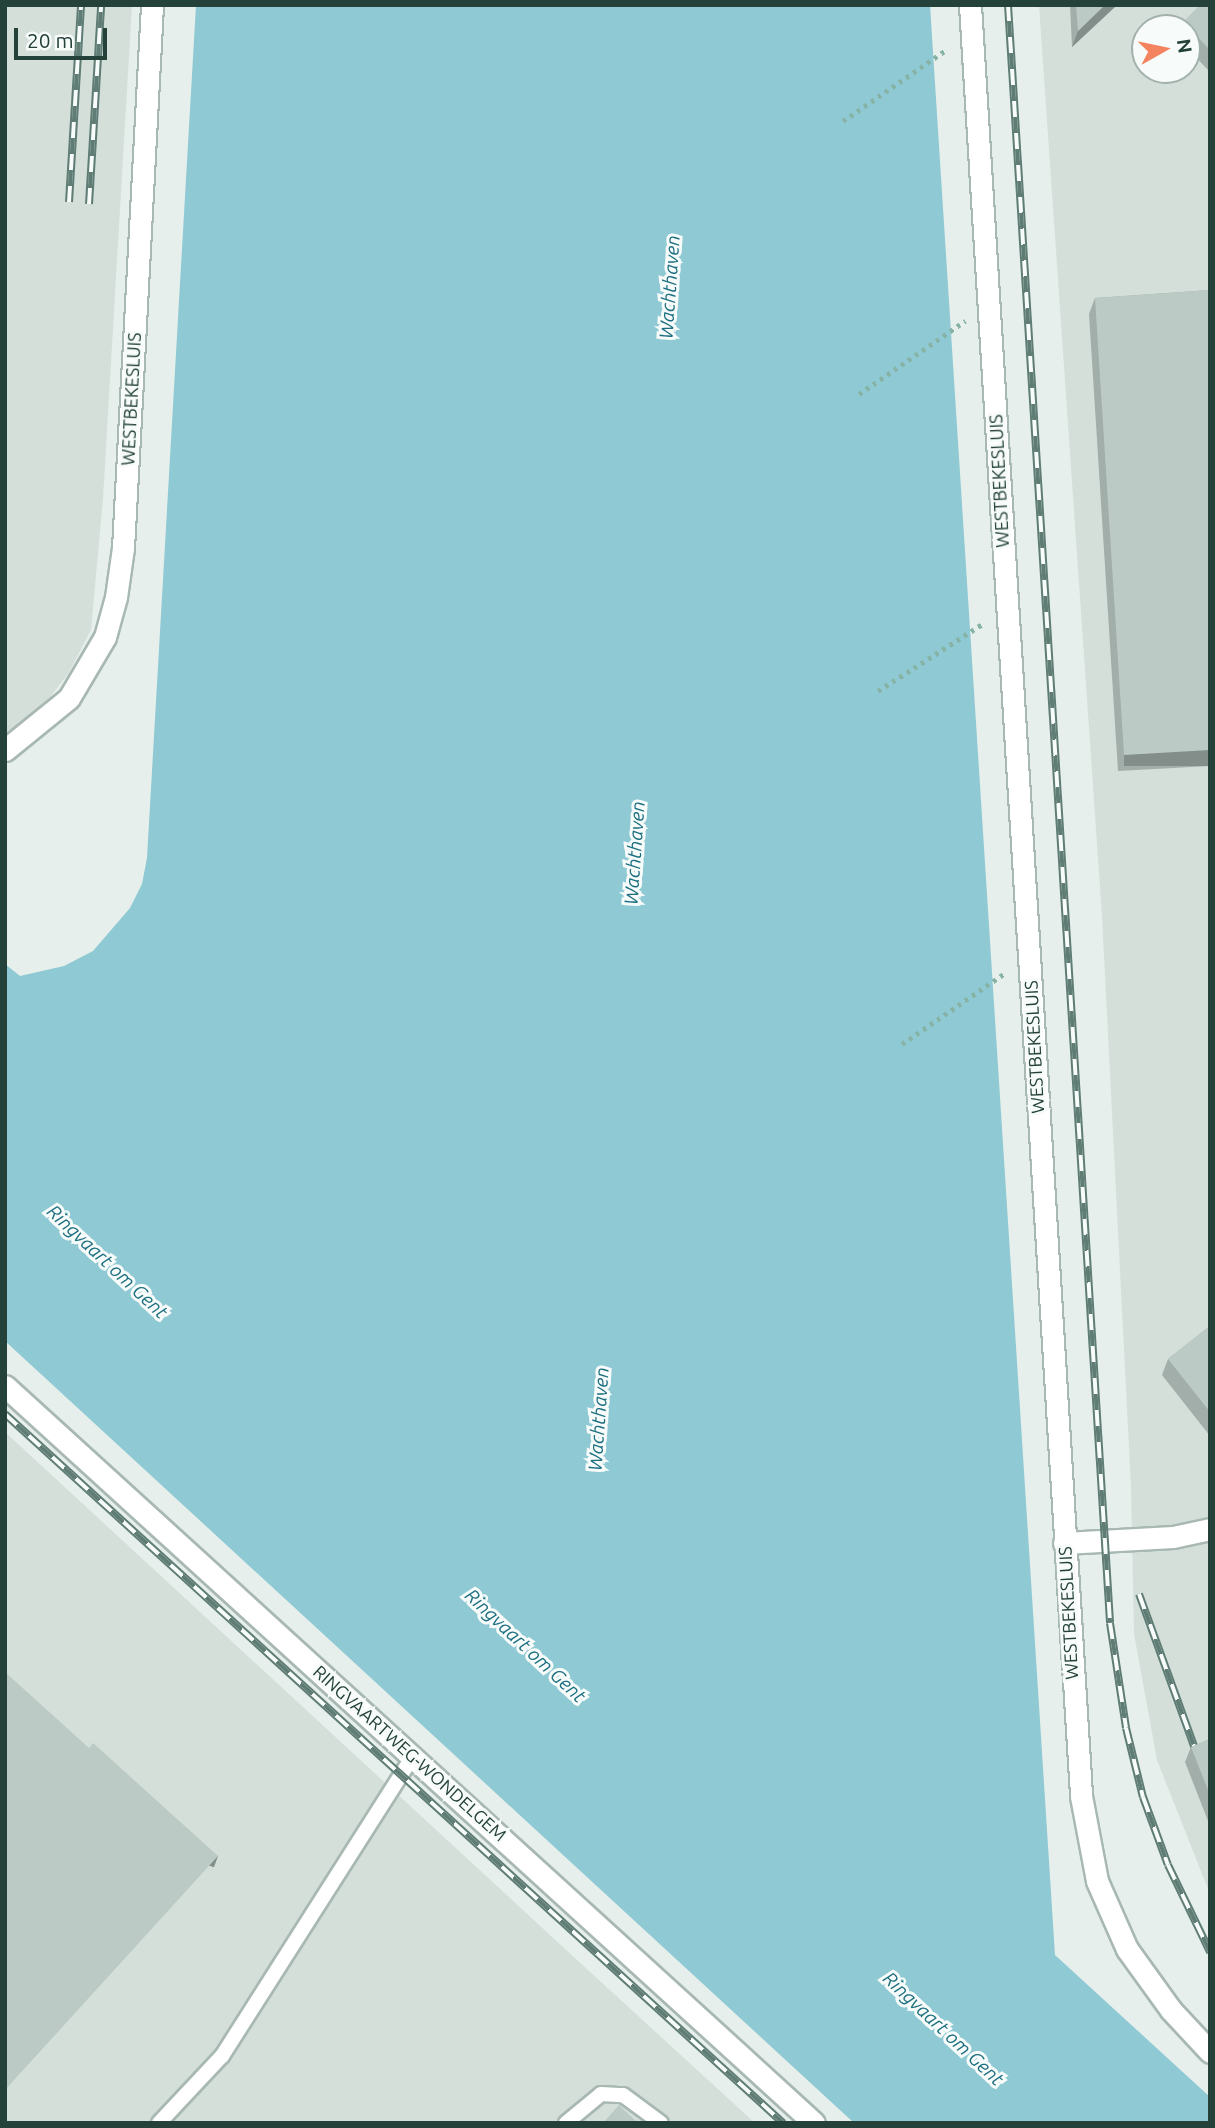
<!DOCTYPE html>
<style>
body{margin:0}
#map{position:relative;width:1215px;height:2128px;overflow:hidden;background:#e6efeb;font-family:Ubuntu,sans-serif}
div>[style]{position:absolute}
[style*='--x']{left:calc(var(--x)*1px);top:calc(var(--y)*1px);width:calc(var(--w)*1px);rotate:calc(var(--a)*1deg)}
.built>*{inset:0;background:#d4dfda}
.water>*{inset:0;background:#8ec9d4}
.path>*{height:4.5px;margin-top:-2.25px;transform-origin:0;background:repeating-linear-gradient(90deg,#86b3a5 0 3.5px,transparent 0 8.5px)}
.roads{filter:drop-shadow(2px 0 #a8b8b2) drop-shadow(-2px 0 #a8b8b2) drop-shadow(0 2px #a8b8b2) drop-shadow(0 -2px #a8b8b2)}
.lane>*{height:14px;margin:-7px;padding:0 7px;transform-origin:7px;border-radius:7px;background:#fff}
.street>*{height:21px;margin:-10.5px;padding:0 10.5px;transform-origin:10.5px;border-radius:10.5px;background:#fff}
.rail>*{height:8px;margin-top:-4px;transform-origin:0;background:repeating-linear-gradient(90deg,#f7fbf9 0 16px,#5f7d75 0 32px);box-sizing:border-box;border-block:2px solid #5f7d75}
.wall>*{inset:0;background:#a1aea9}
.shaded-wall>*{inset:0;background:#838d89;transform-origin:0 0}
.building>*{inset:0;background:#bbcac4}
span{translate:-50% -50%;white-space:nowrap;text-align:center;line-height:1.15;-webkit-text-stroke:6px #f7fbf9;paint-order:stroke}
.street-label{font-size:18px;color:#24423a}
.water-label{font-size:19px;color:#1c6f80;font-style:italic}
.frame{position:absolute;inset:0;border:7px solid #24423a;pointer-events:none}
.north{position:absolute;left:1131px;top:14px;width:70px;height:70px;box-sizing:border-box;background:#f7fbf9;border:2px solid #a3b1ad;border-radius:50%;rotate:81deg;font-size:19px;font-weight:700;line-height:28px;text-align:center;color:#24423a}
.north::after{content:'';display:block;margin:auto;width:24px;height:32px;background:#f4845f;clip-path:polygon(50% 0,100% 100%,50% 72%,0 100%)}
.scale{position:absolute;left:14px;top:28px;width:93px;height:32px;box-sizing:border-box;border:4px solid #24423a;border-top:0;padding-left:9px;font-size:21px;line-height:24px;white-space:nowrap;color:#24423a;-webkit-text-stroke:5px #f7fbf9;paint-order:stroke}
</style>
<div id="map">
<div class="built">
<i style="clip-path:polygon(5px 5px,132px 5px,103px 499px,91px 630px,68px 674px,38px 712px,5px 733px)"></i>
<i style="clip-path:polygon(evenodd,1039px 5px,1210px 5px,1210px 1894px,1157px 1760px,1134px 1634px,1131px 1487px,1102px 916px,1039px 5px,1145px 28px,1187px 28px,1187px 70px,1145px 70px,1145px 28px)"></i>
<i style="clip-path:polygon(5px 1432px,576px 1959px,755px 2123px,5px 2123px)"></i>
</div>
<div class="water">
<i style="clip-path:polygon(196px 5px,930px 5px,1055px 1955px,1210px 2097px,1210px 2123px,854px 2123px,5px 1341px,5px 964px,20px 976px,64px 966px,93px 951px,130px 908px,142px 884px,147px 858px)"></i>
</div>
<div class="path">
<i style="--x:843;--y:121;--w:125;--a:-34.6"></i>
<i style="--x:859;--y:394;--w:129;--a:-34.6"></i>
<i style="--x:878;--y:691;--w:126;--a:-32.7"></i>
<i style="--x:902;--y:1044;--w:125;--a:-34.6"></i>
</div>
<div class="roads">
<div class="lane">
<i style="--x:159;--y:2123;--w:92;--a:-46.8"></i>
<i style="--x:222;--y:2056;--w:356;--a:-57.5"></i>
<i style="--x:566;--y:2123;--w:45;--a:-39.6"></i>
<i style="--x:601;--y:2094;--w:22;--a:3"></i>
<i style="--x:623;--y:2095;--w:47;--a:36.4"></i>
</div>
<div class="street">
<i style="--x:970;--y:5;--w:1794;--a:86.45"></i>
<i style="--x:1081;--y:1796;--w:86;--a:79.3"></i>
<i style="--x:1097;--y:1881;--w:74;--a:66.2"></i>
<i style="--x:1127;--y:1949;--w:75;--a:54.2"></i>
<i style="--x:1171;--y:2010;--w:57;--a:47.1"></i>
<i style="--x:5;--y:750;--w:82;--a:-39.1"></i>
<i style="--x:69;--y:698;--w:71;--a:-59.5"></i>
<i style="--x:105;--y:637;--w:41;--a:-74.6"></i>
<i style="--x:116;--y:597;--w:49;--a:-81.9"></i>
<i style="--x:123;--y:548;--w:544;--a:-86.94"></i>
<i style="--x:5;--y:1386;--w:1094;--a:42.33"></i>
<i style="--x:1064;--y:1543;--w:109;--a:-3.2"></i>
<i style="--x:1173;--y:1537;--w:38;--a:-12"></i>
</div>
</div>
<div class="rail">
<i style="--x:1008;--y:5;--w:1621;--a:86.39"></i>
<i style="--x:1110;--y:1623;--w:106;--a:81.3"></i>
<i style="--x:1126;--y:1728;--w:71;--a:76.2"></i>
<i style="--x:1143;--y:1797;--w:72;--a:69.8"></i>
<i style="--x:1168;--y:1865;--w:97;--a:64.2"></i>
<i style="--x:69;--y:202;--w:197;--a:-86.5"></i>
<i style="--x:89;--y:204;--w:199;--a:-86.5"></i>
<i style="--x:5;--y:1414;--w:1053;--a:42.34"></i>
<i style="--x:1139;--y:1594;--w:208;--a:70.1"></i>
</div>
<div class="wall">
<i style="clip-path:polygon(1070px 5px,1117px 5px,1072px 47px)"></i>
<i style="clip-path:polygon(1210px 5px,1210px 72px,1187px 48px,1187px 28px,1181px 28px,1183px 22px)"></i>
<i style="clip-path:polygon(1210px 290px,1210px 766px,1118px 771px,1089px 314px,1095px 298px)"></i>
<i style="clip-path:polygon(1210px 1326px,1210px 1436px,1162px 1375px,1168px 1359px)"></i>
<i style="clip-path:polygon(1210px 1739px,1210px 1826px,1185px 1762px,1191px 1747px)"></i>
</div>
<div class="shaded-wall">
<i style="clip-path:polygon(1105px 5px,1117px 5px,1072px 47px,1078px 31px)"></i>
<i style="left:1210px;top:750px;width:16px;height:86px;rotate:90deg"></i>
<i style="left:218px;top:1856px;width:12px;height:316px;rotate:110deg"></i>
</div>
<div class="building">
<i style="clip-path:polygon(1076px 5px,1105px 5px,1078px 31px)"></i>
<i style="clip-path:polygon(1200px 5px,1210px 5px,1210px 50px,1183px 22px)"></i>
<i style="clip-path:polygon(1210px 290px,1210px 750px,1124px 755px,1095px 298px)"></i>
<i style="clip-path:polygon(1210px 1326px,1210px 1412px,1168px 1359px)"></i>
<i style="clip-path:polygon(5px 1672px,89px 1748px,93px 1743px,218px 1856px,5px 2090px)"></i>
<i style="clip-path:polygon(1210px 1739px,1210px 1795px,1191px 1747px)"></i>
<i style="clip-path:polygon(619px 2105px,638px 2123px,603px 2123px)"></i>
</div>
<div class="street-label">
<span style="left:131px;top:399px;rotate:-87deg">WESTBEKESLUIS</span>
<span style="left:999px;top:481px;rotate:-93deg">WESTBEKESLUIS</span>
<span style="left:1034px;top:1047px;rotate:-93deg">WESTBEKESLUIS</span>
<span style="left:1068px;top:1613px;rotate:-93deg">WESTBEKESLUIS</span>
<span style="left:410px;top:1753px;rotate:42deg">RINGVAARTWEG-WONDELGEM</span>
</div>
<div class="water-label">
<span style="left:670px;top:287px;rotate:-86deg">Wachthaven</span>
<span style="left:635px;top:853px;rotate:-86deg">Wachthaven</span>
<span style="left:107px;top:1262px;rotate:43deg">Ringvaart om Gent</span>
<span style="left:599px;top:1419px;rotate:-86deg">Wachthaven</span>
<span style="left:525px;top:1646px;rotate:43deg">Ringvaart om Gent</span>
<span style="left:943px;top:2029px;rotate:43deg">Ringvaart om Gent</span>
</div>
<div class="frame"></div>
<div class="north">N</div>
<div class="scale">20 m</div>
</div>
